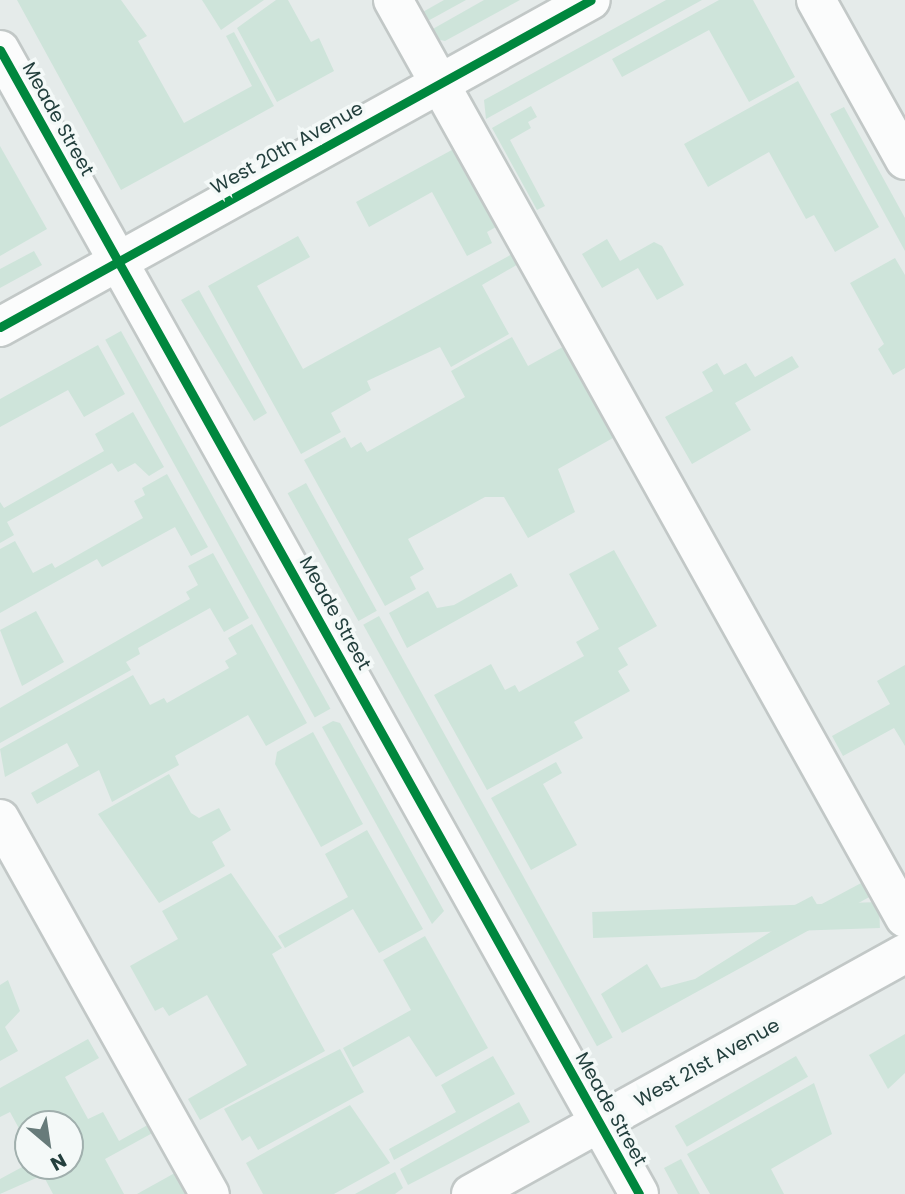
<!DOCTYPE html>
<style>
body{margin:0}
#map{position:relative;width:905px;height:1194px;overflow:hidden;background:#e5ebea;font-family:Poppins,sans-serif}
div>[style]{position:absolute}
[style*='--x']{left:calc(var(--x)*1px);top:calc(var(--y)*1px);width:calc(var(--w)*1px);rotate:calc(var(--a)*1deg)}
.green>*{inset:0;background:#cee4da;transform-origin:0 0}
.roads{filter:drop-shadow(2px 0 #c2c8c7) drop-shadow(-2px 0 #c2c8c7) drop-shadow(0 2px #c2c8c7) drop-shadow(0 -2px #c2c8c7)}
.minor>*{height:38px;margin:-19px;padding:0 19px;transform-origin:19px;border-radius:19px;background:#fbfcfc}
.cycleway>*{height:9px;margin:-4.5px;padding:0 4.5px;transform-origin:4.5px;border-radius:4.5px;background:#00873e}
span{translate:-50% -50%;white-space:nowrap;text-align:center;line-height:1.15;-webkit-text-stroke:7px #f4f9f8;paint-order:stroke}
.street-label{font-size:19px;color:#233f3d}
.north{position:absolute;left:14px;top:1110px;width:70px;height:70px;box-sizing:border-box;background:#f4f9f8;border:2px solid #a0afad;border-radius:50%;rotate:151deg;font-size:19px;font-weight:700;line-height:28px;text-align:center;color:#233f3d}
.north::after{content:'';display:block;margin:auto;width:24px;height:32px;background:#677b7a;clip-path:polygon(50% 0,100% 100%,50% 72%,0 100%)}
</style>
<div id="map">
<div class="green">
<i style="clip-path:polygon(17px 0,121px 0,147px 36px,138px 41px,184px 123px,252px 86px,226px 36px,234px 32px,274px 106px,121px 190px)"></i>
<i style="clip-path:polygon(202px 0,264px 0,221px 30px)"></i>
<i style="clip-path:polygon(276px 0,288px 0,311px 42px,319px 38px,334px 71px,277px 102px,237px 28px)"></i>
<i style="clip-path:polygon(444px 0,466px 0,426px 22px,421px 13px)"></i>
<i style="clip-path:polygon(484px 0,520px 0,445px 41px,436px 39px,431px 30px)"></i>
<i style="clip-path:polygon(666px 0,702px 0,486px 119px,484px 100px)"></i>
<i style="clip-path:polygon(719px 0,753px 0,795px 77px,749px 102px,709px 30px,622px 77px,612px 59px)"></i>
<i style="clip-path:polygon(798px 81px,879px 227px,835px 252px,814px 215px,806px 219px,769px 152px,708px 187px,684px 144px)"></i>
<i style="clip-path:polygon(531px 106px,537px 117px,528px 122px,531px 128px,510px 140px,545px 206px,537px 210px,492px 128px)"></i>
<i style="clip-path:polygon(844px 107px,905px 218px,905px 251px,830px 114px)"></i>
<i style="clip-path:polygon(461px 145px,503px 223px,487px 232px,492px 243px,467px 256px,432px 192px,369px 227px,356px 202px)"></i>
<i style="clip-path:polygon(0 146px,47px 229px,0 256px)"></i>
<i style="clip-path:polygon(298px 236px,310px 257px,257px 286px,303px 369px,514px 253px,520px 263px,482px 285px,509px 334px,451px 367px,440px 347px,367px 381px,371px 390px,331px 413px,341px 432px,301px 454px,208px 286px)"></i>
<i style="clip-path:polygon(607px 239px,620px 261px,654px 242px,662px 246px,684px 285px,657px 300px,638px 268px,602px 288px,582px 254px)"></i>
<i style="clip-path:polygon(34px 251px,42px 265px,0 288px,0 269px)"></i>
<i style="clip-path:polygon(895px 258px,905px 275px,905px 368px,893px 375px,878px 349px,884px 344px,850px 283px)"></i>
<i style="clip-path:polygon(199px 290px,267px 413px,254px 421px,181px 300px)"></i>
<i style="left:121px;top:331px;width:432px;height:18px;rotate:61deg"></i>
<i style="clip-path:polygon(512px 337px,528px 366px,570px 343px,620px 434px,558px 469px,575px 512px,528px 538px,504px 497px,485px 497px,408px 539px,424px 569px,410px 577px,416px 589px,385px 606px,304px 460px,345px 437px,351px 448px,361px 442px,367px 452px,465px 397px,451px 371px)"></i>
<i style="clip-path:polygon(98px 345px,125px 394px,84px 417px,68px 390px,0 427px,0 399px)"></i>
<i style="clip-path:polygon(792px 356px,799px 367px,735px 403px,751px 430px,692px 464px,665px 417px,713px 391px,702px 372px,717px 363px,724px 375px,746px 363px,755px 377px)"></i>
<i style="clip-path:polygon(133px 412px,164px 467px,149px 476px,135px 463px,118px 472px,112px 463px,7px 522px,14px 535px,0 543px,0 502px,4px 508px,104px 451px,95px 434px)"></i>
<i style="clip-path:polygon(167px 474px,208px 547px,191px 556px,175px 527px,102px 567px,97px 559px,0 613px,0 549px,15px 541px,33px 573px,52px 563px,55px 568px,143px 518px,134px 501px,145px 495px,142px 488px)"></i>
<i style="left:306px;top:483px;width:146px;height:21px;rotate:61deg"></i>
<i style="clip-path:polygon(614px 550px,657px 626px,618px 648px,628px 665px,618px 671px,630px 691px,574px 722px,583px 738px,487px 790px,434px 695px,491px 664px,505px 690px,515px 685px,519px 692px,584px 656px,576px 642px,599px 629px,569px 574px)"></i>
<i style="clip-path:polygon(213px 553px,249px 618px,224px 632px,210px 608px,138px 648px,140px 654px,126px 662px,131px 670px,0 743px,0 708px,190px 599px,186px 592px,198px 585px,188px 566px)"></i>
<i style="clip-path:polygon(511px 573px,518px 586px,407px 648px,389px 613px,428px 591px,437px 608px,454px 605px)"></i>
<i style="clip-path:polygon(36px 611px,64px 662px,22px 686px,0 630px)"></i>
<i style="left:379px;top:616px;width:482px;height:18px;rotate:61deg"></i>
<i style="clip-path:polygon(252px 624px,307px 723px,266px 746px,248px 715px,175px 756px,179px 765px,112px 802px,99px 770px,37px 804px,31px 793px,79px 766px,67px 743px,5px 777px,0 749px,133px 675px,150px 705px,164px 698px,167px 703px,229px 668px,225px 661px,237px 654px,228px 638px)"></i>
<i style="clip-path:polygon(905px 665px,905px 746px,894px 728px,843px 756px,832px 736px,890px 704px,877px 681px)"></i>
<i style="clip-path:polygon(333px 721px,340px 723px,444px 911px,432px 924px,322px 727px)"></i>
<i style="clip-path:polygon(313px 732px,363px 824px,321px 847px,275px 764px,277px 752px)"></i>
<i style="clip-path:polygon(556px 762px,562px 773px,543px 784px,577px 845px,531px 870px,491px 798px)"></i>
<i style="clip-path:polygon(169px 774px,191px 813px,199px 818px,219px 808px,231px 830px,212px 842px,225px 866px,159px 903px,98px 814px)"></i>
<i style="clip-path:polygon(367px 830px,423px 929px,379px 953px,353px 909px,285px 948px,278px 936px,348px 897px,325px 854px)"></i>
<i style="clip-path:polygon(231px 873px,282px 948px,272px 954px,325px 1051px,200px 1120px,188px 1099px,247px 1065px,207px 995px,169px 1016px,163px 1007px,155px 1011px,130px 966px,178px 939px,162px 911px)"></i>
<i style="clip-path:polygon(865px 881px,873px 895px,622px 1033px,601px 994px,647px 964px,661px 988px,695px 979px,796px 916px,791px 907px,812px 896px,818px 906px)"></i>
<i style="left:879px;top:902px;width:26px;height:287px;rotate:88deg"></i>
<i style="clip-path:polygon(425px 936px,488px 1048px,436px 1077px,409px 1036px,353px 1067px,343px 1048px,411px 1010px,383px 960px)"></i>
<i style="clip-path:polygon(8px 980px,20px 1011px,5px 1027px,18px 1051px,0 1061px,0 985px)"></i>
<i style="clip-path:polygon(905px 1034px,905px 1073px,888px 1089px,869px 1055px)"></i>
<i style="clip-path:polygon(88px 1039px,99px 1058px,65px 1077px,88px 1119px,103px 1112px,119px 1141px,153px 1122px,158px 1130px,105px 1159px,124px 1194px,53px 1194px,43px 1175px,0 1194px,0 1179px,24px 1166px,18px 1154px,28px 1148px,28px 1166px,70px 1166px,70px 1124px,28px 1124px,28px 1145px,10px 1112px,0 1117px,0 1088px)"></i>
<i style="clip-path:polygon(340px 1049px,364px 1092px,258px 1150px,250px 1136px,242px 1141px,224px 1109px)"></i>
<i style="clip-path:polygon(493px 1056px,515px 1094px,394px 1160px,389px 1149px,456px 1112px,441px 1085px)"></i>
<i style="left:796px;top:1056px;width:24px;height:140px;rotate:60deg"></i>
<i style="clip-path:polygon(814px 1083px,832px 1134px,771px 1169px,784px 1194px,710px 1194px,687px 1154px)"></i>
<i style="clip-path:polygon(519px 1102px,530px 1122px,408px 1185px,400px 1169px)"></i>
<i style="clip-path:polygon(350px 1105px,390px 1163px,334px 1194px,263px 1194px,246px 1163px)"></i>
<i style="clip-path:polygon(681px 1159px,700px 1194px,678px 1194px,664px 1168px)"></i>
<i style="clip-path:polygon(182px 1169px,195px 1194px,137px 1194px)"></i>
<i style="clip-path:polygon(395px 1172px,403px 1188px,395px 1194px,355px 1194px)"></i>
</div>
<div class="roads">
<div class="minor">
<i style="--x:393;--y:0;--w:1051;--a:60.85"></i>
<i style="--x:816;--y:0;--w:183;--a:60.9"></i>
<i style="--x:0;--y:50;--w:1310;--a:60.81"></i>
<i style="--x:0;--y:327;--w:675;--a:-28.96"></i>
<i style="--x:0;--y:819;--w:430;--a:60.8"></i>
<i style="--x:471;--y:1194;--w:496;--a:-29"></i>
</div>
</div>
<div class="cycleway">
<i style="--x:0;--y:50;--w:1310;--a:60.81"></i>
<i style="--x:0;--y:327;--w:675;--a:-28.96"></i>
</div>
<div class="street-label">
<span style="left:58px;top:119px;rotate:61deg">Meade Street</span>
<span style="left:287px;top:148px;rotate:-29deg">West 20th Avenue</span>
<span style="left:335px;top:613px;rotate:61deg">Meade Street</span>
<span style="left:707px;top:1063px;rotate:-29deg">West 21st Avenue</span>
<span style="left:611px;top:1109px;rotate:61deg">Meade Street</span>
</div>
<div class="north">N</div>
</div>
